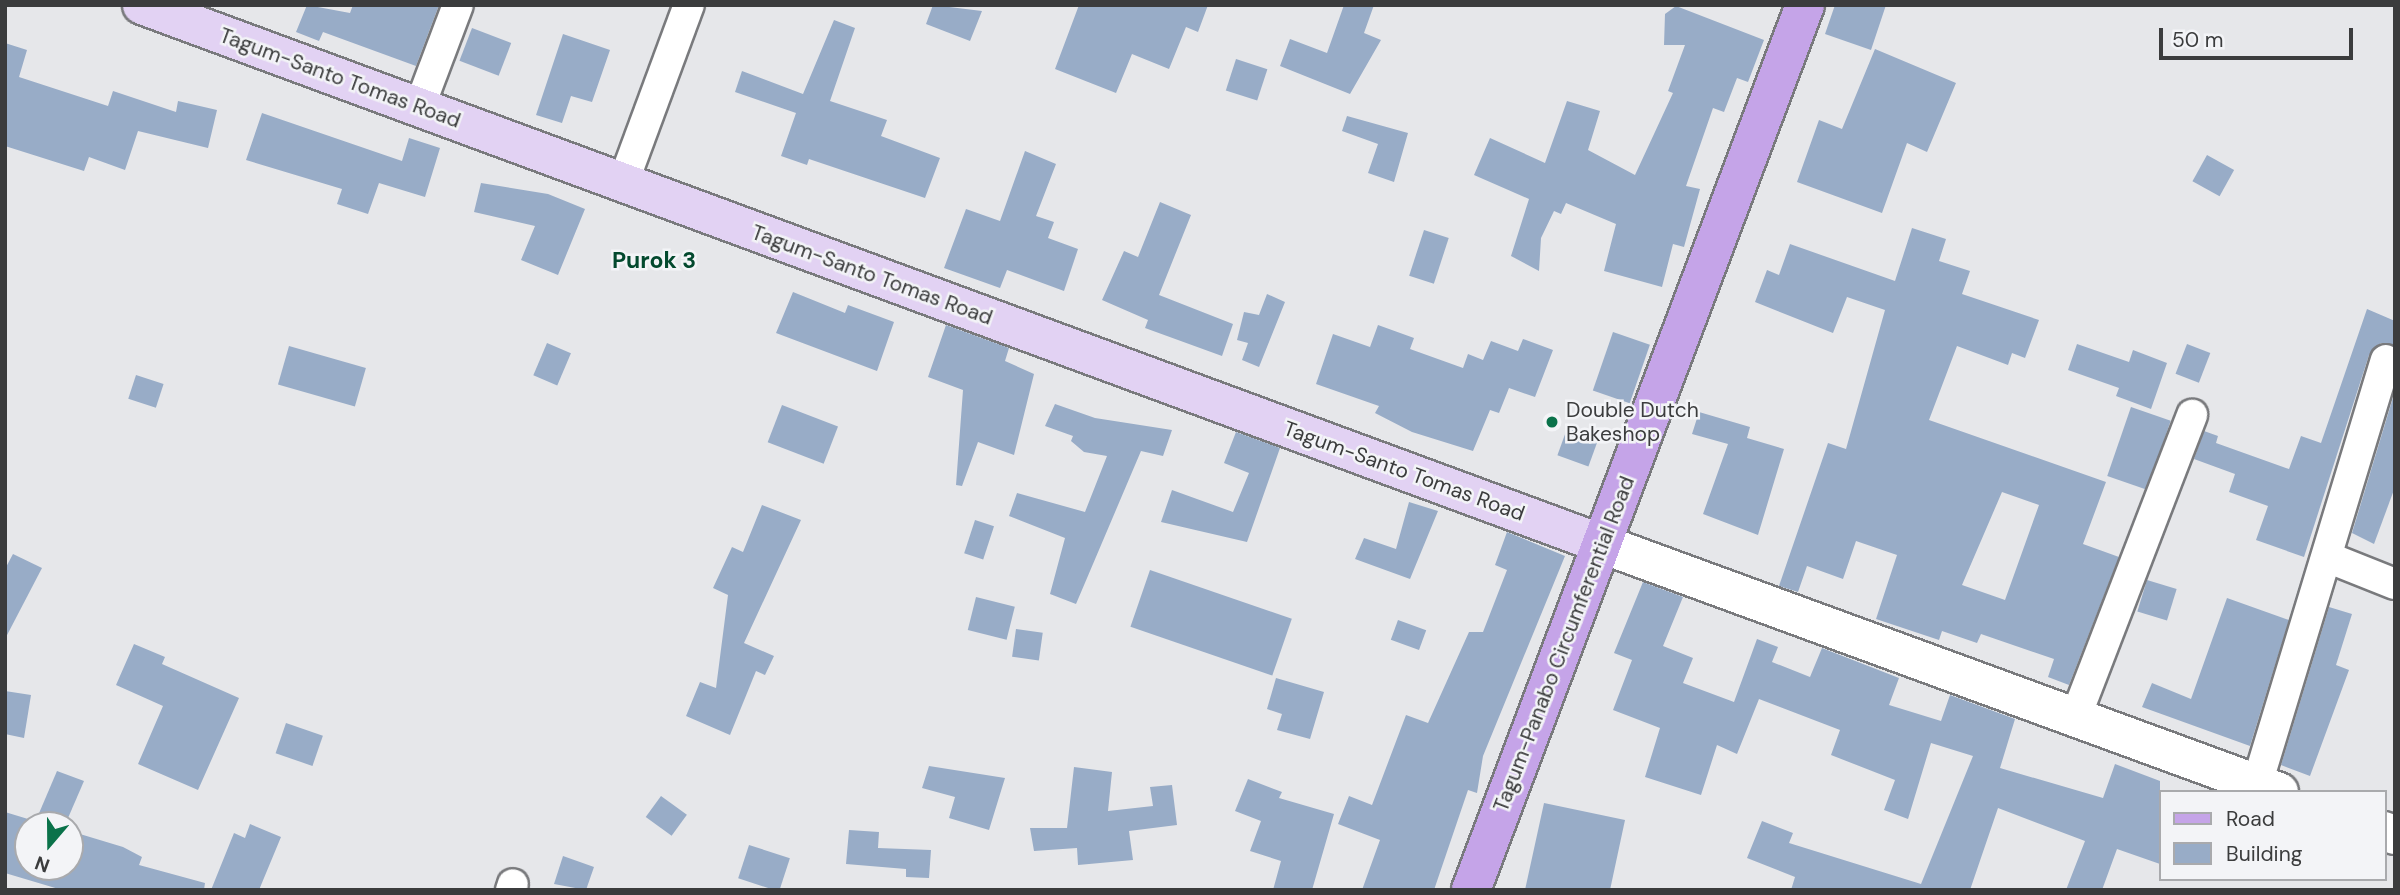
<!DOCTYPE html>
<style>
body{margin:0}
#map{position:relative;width:2400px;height:895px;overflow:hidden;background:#e6e7ea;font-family:"DM Sans",sans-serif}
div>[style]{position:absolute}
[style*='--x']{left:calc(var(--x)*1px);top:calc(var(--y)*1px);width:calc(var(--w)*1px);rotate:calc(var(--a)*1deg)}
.building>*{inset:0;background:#98acc7;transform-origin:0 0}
.roads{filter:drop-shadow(2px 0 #797a7d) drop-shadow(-2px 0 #797a7d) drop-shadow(0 2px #797a7d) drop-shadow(0 -2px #797a7d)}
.minor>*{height:30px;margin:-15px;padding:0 15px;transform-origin:15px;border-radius:15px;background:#fff}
.tertiary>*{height:38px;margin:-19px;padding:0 19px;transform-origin:19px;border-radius:19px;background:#fff}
.secondary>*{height:38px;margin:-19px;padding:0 19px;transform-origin:19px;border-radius:19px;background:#e2d2f3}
.primary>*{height:38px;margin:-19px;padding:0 19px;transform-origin:19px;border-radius:19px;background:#c5a4e8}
.dots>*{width:19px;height:19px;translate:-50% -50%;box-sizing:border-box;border:4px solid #f3f4f7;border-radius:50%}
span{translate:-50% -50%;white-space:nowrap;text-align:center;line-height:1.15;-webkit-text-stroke:5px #f3f4f7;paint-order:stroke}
.street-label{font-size:21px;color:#3b3c3d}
.poi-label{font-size:21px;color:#3b3c3d}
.left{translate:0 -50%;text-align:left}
.neighbourhood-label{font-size:23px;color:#03492e;font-weight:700}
.frame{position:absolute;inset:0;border:7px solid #3b3c3d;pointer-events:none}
.legend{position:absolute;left:2159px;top:790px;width:228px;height:91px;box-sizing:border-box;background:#f3f4f7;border:2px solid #a9aaad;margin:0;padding:9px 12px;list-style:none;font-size:21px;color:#3b3c3d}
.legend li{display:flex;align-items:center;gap:14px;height:35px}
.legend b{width:35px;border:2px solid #a9aaad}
.north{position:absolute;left:14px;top:811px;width:70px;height:70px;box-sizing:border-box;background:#f3f4f7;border:2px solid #a9aaad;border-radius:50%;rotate:200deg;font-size:19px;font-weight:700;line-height:28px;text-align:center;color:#3b3c3d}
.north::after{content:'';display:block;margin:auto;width:24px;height:32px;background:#0a724a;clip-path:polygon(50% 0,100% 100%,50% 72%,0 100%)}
.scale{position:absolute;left:2159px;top:28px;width:194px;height:32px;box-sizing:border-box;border:4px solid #3b3c3d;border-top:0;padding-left:9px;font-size:21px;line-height:24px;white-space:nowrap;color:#3b3c3d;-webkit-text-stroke:5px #f3f4f7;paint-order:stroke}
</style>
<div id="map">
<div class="building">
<i style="clip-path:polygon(307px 5px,350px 13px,353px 5px,439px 5px,416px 66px,323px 32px,319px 41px,296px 32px)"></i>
<i style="clip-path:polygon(933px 5px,982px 11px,970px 41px,926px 24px)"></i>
<i style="clip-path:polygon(1079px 5px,1208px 5px,1198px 32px,1186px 27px,1169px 69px,1132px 54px,1116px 93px,1055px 69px)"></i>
<i style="clip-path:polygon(1344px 5px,1374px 5px,1364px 33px,1381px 40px,1350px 94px,1280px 66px,1290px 39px,1327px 53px)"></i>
<i style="clip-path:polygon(1835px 5px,1886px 5px,1871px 50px,1825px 34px)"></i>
<i style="clip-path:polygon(1676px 6px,1764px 40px,1748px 82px,1737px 78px,1724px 112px,1713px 108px,1686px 186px,1700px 189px,1684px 247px,1673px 244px,1662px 287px,1604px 271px,1616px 224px,1566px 203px,1561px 214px,1554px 211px,1541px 238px,1539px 271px,1511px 256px,1529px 199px,1474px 175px,1490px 138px,1545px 163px,1567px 101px,1600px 111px,1588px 150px,1635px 175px,1673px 93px,1668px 91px,1685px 45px,1664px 45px,1665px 14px)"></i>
<i style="clip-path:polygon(834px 20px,855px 28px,830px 101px,887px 120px,881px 136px,940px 158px,925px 198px,809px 159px,807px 165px,781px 156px,796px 113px,735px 92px,742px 71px,803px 94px)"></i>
<i style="left:472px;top:28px;width:42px;height:35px;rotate:21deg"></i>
<i style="clip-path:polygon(563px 34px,610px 50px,592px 102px,571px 96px,562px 123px,536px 115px)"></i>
<i style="clip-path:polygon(5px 43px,27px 50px,19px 77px,108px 106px,113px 91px,176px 112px,178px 101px,217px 110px,208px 148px,138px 131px,125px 170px,89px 157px,84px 171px,5px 146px)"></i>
<i style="clip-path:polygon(1875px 49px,1956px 83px,1927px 152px,1907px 143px,1882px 213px,1797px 182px,1819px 120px,1842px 129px)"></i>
<i style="left:1236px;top:59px;width:33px;height:33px;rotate:18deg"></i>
<i style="clip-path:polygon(262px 113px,402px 161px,409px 138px,440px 148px,425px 197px,379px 183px,368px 214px,337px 204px,342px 189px,246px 160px)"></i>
<i style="clip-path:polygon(1347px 116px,1408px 133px,1394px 182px,1368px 173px,1378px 144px,1342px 131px)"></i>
<i style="clip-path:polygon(1025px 151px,1056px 164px,1036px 216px,1054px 222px,1048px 238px,1078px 249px,1064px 291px,1007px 270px,1000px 288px,944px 268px,966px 209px,1000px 221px)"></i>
<i style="left:2207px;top:155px;width:31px;height:30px;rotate:29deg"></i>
<i style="clip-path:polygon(481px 183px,548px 194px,585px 209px,558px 275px,521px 260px,535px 226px,474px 212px)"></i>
<i style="clip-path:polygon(1160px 202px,1191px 215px,1159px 295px,1233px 324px,1222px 356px,1145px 328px,1148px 320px,1102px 300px,1124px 251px,1138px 257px)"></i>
<i style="clip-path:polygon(evenodd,1912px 228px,1946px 239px,1939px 261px,1970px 271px,1962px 294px,2039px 320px,2025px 358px,2012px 353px,2008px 365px,1957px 346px,1929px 420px,2106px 482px,2083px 544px,2119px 557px,2069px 685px,2048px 677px,2054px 659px,1981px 634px,1977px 643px,1942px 631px,1939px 640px,1876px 619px,1897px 555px,1856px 541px,1843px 579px,1807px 566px,1798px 592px,1779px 586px,1828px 443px,1846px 449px,1885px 310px,1847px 297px,1833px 333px,1755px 302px,1767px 270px,1779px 275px,1790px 244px,1895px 281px,1912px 228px,2002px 492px,2039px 505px,2005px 600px,1962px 585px,2002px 492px)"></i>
<i style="left:1424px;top:230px;width:26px;height:48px;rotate:18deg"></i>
<i style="clip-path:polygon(793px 292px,845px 313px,848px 305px,894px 322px,877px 371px,776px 333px)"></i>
<i style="clip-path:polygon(1267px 294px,1285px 302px,1259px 367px,1242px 360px,1248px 343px,1237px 340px,1244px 312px,1259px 315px)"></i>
<i style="clip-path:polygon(2367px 309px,2395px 321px,2395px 345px,2381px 343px,2369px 355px,2304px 557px,2256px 540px,2268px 506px,2229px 492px,2235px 474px,2194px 459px,2204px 431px,2218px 436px,2216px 443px,2289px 469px,2301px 436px,2321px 443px)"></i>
<i style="clip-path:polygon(946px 325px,1009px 348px,1005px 361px,1034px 374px,1014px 455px,978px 442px,962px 486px,956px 485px,963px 390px,928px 377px)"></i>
<i style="clip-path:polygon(1378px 325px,1414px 338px,1410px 349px,1463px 368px,1468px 354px,1483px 360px,1491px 341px,1518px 351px,1523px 339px,1553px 350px,1535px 397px,1509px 388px,1499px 413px,1490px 410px,1473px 451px,1412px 432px,1375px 413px,1379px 406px,1316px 384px,1333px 334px,1370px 347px)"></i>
<i style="left:1613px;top:332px;width:39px;height:62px;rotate:19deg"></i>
<i style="left:547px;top:343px;width:26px;height:35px;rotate:23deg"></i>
<i style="clip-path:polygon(2077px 344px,2129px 362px,2133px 350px,2167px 363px,2151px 409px,2116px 396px,2119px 388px,2068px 370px)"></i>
<i style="left:2187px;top:344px;width:25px;height:32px;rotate:21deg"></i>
<i style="left:289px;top:346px;width:80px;height:40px;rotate:16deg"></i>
<i style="left:136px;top:375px;width:29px;height:25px;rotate:18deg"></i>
<i style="clip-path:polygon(2395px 391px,2395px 487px,2374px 544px,2352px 533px)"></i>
<i style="clip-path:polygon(1055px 404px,1095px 418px,1172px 430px,1163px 456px,1141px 451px,1076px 604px,1050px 594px,1065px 538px,1009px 516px,1017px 493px,1085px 512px,1107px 456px,1084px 452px,1071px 441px,1073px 436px,1045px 426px)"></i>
<i style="left:782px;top:405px;width:60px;height:40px;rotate:21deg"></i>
<i style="left:2131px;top:407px;width:42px;height:73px;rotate:19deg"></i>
<i style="clip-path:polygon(1699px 412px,1750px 427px,1747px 438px,1784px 449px,1758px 535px,1703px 514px,1728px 444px,1692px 434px)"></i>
<i style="left:1568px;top:426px;width:33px;height:31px;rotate:20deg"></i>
<i style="clip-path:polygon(1236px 432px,1280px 448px,1247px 542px,1161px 522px,1172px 490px,1233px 512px,1249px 473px,1224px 463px)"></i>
<i style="clip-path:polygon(1409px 502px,1438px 511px,1410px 579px,1355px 559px,1364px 538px,1396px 549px)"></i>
<i style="clip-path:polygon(762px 505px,801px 520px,744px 643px,774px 656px,765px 675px,756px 671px,730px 735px,686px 716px,700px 682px,716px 688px,728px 595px,713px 588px,732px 547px,743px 552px)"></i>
<i style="left:975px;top:520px;width:20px;height:35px;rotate:18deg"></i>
<i style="clip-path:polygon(1507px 532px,1565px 556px,1483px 756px,1477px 793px,1468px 790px,1434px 890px,1362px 890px,1380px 840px,1338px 824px,1349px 796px,1372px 805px,1406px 715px,1428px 723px,1469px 632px,1483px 632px,1507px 570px,1495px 565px)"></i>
<i style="clip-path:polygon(13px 554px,42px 568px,5px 639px,5px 569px)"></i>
<i style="left:1150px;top:570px;width:150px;height:60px;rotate:19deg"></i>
<i style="left:2147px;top:580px;width:31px;height:33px;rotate:17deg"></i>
<i style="clip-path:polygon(1643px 582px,1683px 597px,1663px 646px,1693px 658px,1683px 683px,1734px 702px,1757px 639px,1778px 647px,1772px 662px,1810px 677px,1822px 648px,1899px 678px,1889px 705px,1941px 721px,1950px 695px,2015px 719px,2000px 768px,2103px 798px,2115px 764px,2160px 781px,2160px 864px,2117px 849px,2102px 890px,2066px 890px,2085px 841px,1998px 808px,1970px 890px,1791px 890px,1795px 877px,1747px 858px,1762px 821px,1793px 833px,1789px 843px,1921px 884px,1973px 756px,1931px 743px,1908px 819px,1884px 810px,1895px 780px,1831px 755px,1840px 730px,1759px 699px,1737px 754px,1717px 745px,1701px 795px,1645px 777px,1660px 728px,1613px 710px,1632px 660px,1614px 653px)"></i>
<i style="left:976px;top:597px;width:40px;height:34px;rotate:14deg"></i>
<i style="clip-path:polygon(2227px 598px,2289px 620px,2250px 746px,2142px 707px,2152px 683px,2191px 699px)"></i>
<i style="clip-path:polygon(2329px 607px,2352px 614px,2336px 665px,2349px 670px,2310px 776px,2281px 765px)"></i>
<i style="left:1398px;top:620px;width:30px;height:21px;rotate:20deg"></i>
<i style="left:1016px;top:629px;width:27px;height:28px;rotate:8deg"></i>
<i style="clip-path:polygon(134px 644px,165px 657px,162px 664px,239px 698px,198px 790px,138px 764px,163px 706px,116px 685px)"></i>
<i style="clip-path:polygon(1276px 678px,1324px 692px,1310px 739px,1277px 730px,1282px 714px,1267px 709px)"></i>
<i style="clip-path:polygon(5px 691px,31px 695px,24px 738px,5px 734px)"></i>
<i style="left:286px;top:723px;width:39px;height:32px;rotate:19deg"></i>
<i style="clip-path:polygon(929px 766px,1005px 778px,989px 830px,949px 818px,955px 797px,922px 788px)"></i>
<i style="clip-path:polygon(1074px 767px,1112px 772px,1108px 811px,1153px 806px,1150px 787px,1172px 785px,1177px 825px,1129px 831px,1133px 860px,1078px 865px,1077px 848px,1034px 851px,1030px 828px,1067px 828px)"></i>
<i style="clip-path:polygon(57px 771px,84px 781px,65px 825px,34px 825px)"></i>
<i style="clip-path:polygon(1248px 779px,1282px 792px,1279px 798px,1334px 814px,1312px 890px,1273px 890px,1281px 861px,1250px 851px,1261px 821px,1235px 811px)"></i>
<i style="left:661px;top:796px;width:32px;height:26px;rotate:36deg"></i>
<i style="clip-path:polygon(1544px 803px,1625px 820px,1610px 890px,1525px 890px)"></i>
<i style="clip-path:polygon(5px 812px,28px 819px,28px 867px,70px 867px,70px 831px,123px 847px,142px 857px,139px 865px,205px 883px,204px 890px,62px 890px,5px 873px)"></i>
<i style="clip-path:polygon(250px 824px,281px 837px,259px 890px,211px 890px,234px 833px,245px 838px)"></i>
<i style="clip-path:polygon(849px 830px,879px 832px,878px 848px,931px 850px,929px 878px,906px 877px,906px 869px,846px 864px)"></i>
<i style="left:749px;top:845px;width:43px;height:35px;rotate:18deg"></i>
<i style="clip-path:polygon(563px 856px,594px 867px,586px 890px,554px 884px)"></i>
</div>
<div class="roads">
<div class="minor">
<i style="--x:419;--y:108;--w:110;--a:-69.3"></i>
<i style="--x:623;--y:183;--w:190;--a:-69.7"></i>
<i style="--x:2327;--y:557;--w:73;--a:21.7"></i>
<i style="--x:2076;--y:716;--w:323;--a:-68.9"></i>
<i style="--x:2257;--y:784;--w:443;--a:-73.1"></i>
<i style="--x:511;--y:890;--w:6;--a:-72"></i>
</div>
<div class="tertiary">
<i style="--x:1602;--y:544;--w:721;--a:20.12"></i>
<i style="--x:2384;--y:831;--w:12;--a:20"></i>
</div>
<div class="secondary">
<i style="--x:142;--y:5;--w:1556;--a:20.26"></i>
</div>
<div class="primary">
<i style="--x:1471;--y:890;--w:946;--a:-69.32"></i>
</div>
</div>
<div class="dots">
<i style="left:1552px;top:422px;background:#0a724a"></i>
</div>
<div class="street-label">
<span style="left:340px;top:78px;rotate:20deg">Tagum-Santo Tomas Road</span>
<span style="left:872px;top:275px;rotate:20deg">Tagum-Santo Tomas Road</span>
<span style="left:1404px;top:471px;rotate:20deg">Tagum-Santo Tomas Road</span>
<span style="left:1564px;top:644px;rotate:-69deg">Tagum-Panabo Circumferential Road</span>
</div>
<div class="poi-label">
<span class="left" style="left:1566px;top:422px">Double Dutch<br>Bakeshop</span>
</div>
<div class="neighbourhood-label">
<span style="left:654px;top:260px">Purok 3</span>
</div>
<div class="frame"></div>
<ul class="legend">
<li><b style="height:9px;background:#c5a4e8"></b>Road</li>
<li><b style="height:19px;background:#98acc7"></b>Building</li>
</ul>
<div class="north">N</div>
<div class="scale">50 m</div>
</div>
